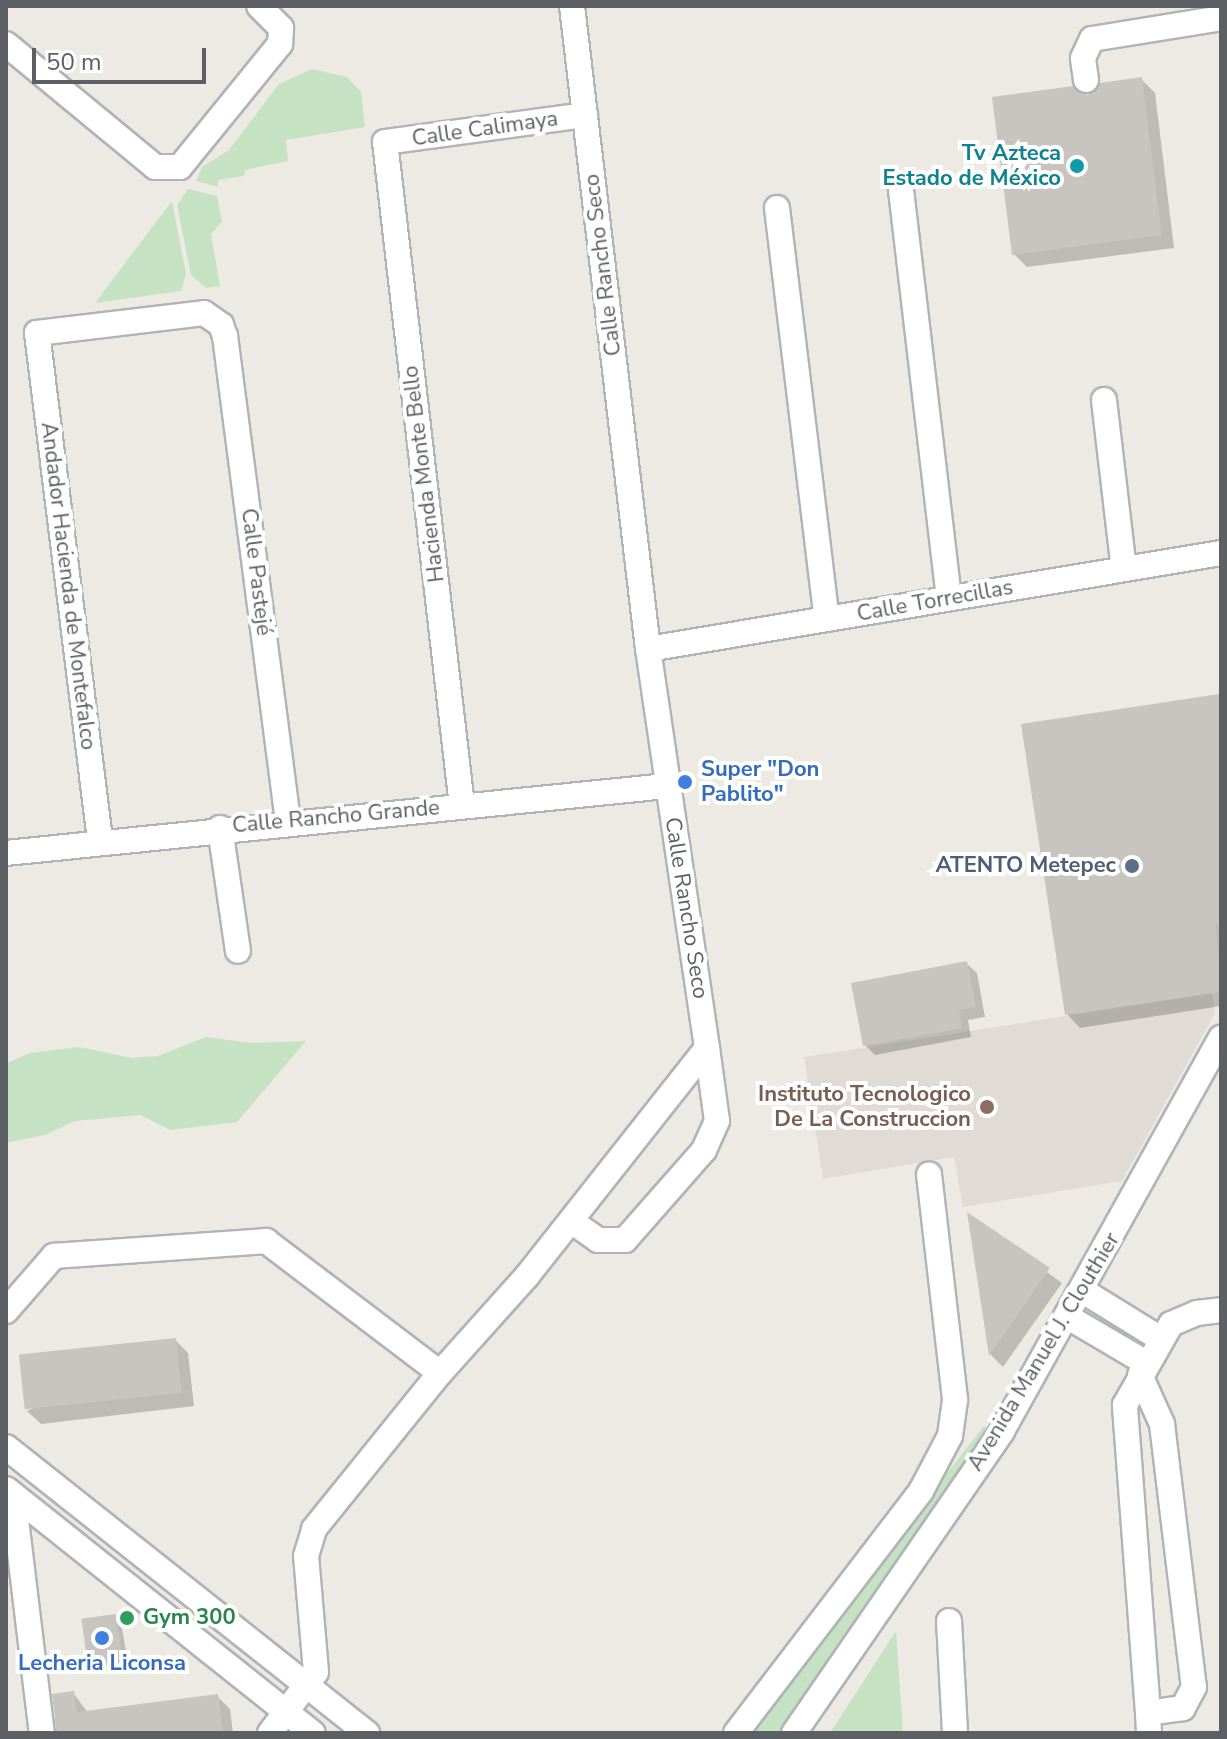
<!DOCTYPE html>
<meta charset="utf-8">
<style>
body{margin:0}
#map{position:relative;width:1227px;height:1739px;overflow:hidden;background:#edeae4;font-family:"Nunito Sans",sans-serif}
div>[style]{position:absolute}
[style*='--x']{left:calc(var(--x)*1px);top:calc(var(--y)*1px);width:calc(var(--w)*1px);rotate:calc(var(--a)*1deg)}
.education>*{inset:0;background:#e0dbd5}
.green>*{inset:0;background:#c5e2c2}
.shadow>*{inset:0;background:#0003}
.building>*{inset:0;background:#c8c5c0;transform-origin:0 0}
.roads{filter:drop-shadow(2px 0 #b1b4b7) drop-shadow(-2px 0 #b1b4b7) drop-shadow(0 2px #b1b4b7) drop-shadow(0 -2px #b1b4b7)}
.minor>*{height:24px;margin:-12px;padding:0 12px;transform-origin:12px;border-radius:12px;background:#fff}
.dots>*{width:22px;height:22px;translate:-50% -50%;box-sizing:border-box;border:4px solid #fff;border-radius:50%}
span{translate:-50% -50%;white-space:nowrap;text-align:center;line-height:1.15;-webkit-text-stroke:8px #fff;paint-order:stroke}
.street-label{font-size:22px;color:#5c5f63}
.culture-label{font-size:22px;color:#0d838f;font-weight:700}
.right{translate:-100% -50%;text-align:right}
.shop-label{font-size:22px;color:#366cbe;font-weight:700}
.left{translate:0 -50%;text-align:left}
.service-label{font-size:22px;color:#4e5e75;font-weight:700}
.education-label{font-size:22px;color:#785e54;font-weight:700}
.leisure-label{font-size:22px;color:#27864d;font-weight:700}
.frame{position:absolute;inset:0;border:8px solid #5c5f63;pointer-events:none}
.scale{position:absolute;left:32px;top:48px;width:174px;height:36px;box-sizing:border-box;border:4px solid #5c5f63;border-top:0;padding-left:10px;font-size:24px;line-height:28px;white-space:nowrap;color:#5c5f63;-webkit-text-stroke:6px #fff;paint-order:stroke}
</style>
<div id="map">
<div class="education">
<i style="clip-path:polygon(1212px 993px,1215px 1013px,1122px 1181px,963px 1207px,954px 1157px,823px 1179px,804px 1057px)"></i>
</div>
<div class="green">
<i style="clip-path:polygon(312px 69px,347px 77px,361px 92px,365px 127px,286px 140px,288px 161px,245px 170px,244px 176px,218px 180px,218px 187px,196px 181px,202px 167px,229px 150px,279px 84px)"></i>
<i style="clip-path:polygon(188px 189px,217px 196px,222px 222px,211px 234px,220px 286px,206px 288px,191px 275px,177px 205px)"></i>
<i style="clip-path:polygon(172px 201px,186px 274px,181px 291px,95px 303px)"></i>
<i style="clip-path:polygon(206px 1037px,251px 1043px,306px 1041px,237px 1122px,170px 1130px,140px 1115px,75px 1121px,45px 1135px,6px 1143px,7px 1063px,30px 1053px,79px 1047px,132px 1058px,158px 1056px)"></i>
<i style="clip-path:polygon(984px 1426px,988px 1429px,780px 1733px,743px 1733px)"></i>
<i style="clip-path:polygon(896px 1631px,903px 1733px,830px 1733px)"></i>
</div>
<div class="shadow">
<i style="clip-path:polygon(1141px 79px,1155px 93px,1174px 248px,1027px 267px,1014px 254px,1088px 97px)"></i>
<i style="clip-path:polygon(1218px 696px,1221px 1006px,1080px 1028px,1067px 1014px)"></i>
<i style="clip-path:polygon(967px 964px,977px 973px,985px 1017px,968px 1020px,971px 1037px,875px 1055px,865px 1045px)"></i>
<i style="clip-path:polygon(970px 1216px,1062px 1283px,1003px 1367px,991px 1355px)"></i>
<i style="clip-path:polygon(175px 1340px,188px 1353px,194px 1406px,41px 1424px,27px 1411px)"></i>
<i style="clip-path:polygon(115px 1616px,121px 1623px,128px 1662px,97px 1667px,90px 1661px)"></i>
<i style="clip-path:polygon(74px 1694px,88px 1713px,217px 1696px,230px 1709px,233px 1733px,56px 1733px,54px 1696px)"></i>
</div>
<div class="building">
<i style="clip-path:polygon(1142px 77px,1162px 235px,1012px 255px,992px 97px,1073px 86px,1087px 95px,1100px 83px)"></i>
<i style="clip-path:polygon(1219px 694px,1221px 923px,1216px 924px,1221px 992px,1065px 1015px,1021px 724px)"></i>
<i style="clip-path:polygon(967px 961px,976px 1007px,959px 1010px,962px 1028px,863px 1046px,851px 983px)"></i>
<i style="clip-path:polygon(967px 1212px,1050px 1268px,989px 1356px)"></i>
<i style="left:176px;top:1338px;width:55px;height:158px;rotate:84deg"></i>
<i style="left:116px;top:1614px;width:42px;height:35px;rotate:82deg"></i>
<i style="clip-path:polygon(74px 1691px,77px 1712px,218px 1694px,223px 1733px,57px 1733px,52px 1694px)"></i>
</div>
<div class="roads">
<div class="minor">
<i style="--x:6;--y:44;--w:193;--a:39.5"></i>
<i style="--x:155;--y:167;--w:25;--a:0"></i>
<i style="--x:180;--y:167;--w:159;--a:-50.9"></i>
<i style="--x:280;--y:44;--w:16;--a:-86"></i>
<i style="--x:281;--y:28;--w:31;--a:-135"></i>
<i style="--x:1086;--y:80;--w:22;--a:-98"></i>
<i style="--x:1083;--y:58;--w:21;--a:-65"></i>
<i style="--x:1092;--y:39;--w:131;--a:-9.2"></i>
<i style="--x:901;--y:190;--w:411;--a:83.3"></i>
<i style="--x:777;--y:208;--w:414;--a:83.1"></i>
<i style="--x:1104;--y:400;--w:170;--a:83.3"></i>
<i style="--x:648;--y:649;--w:581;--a:-9.51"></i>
<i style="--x:462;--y:806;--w:668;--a:-96.61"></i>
<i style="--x:385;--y:142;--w:202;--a:-7.7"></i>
<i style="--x:220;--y:828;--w:124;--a:81.7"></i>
<i style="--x:100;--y:840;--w:511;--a:-97.08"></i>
<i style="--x:37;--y:333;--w:168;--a:-6.8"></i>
<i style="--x:204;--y:313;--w:21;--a:35"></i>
<i style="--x:221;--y:325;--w:12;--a:70"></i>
<i style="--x:225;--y:336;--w:488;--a:82.6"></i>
<i style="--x:6;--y:853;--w:664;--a:-5.79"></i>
<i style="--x:571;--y:1221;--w:33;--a:35"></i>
<i style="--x:598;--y:1240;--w:27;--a:0"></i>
<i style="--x:625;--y:1240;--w:120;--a:-48.7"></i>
<i style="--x:704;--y:1150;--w:32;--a:-66"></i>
<i style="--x:717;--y:1121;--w:74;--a:-97.8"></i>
<i style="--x:1083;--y:1291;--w:89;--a:31.7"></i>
<i style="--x:6;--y:1311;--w:73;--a:-48.9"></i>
<i style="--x:54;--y:1256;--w:213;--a:-4"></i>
<i style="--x:266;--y:1241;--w:218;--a:37.2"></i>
<i style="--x:1068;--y:1317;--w:91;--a:30.5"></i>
<i style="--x:1140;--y:1375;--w:54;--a:65.8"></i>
<i style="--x:1162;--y:1424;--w:265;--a:83.1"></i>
<i style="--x:1194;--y:1687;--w:24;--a:118"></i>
<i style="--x:1183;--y:1708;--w:35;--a:172"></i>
<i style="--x:1148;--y:1713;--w:20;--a:87"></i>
<i style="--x:6;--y:1447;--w:461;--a:38.4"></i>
<i style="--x:6;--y:1489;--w:392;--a:38.5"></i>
<i style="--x:13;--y:1495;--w:240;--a:83.1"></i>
<i style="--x:949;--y:1621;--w:112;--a:86.9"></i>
<i style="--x:1148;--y:1713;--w:309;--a:-94.3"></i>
<i style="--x:1125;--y:1405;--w:93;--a:-60.4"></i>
<i style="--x:1171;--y:1324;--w:28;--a:-23"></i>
<i style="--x:1197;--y:1313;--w:24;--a:-7"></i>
<i style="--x:270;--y:1733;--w:76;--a:-53"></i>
<i style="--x:316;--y:1672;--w:116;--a:-94.9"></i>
<i style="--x:306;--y:1556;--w:28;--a:-73"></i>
<i style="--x:314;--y:1529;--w:201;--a:-51.1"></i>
<i style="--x:440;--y:1373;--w:130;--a:-48.1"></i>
<i style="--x:527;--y:1276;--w:290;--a:-51.7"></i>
<i style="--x:707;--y:1048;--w:403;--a:-98.4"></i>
<i style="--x:648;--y:649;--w:647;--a:-96.74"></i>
<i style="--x:736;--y:1733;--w:305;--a:-52.6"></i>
<i style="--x:921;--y:1491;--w:62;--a:-62.2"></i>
<i style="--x:950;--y:1436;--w:37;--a:-82"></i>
<i style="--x:955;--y:1399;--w:226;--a:-96.6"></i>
<i style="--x:794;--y:1733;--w:367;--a:-55.4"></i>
<i style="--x:1002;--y:1431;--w:450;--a:-60.9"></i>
</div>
</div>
<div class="dots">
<i style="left:1077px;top:166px;background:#0f9aa8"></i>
<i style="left:685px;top:782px;background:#3f7fe0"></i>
<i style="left:1132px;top:866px;background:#5c6f8a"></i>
<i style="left:987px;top:1107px;background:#8d6e63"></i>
<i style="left:127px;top:1618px;background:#2e9e5b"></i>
<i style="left:102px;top:1638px;background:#3f7fe0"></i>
</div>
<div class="street-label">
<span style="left:485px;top:129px;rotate:-8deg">Calle Calimaya</span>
<span style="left:603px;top:265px;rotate:-97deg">Calle Rancho Seco</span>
<span style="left:424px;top:474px;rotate:-97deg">Hacienda Monte Bello</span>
<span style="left:256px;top:572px;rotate:83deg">Calle Pastejé</span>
<span style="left:68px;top:586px;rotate:83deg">Andador Hacienda de Montefalco</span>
<span style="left:935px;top:601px;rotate:-10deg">Calle Torrecillas</span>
<span style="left:336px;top:817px;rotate:-5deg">Calle Rancho Grande</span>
<span style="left:686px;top:908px;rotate:81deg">Calle Rancho Seco</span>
<span style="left:1044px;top:1352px;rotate:-59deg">Avenida Manuel J. Clouthier</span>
</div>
<div class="culture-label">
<span class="right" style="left:1061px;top:166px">Tv Azteca<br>Estado de México</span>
</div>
<div class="shop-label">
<span class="left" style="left:701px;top:782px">Super "Don<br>Pablito"</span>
<span style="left:102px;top:1664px">Lecheria Liconsa</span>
</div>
<div class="service-label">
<span class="right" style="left:1116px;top:866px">ATENTO Metepec</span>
</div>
<div class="education-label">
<span class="right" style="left:971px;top:1107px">Instituto Tecnologico<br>De La Construccion</span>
</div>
<div class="leisure-label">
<span class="left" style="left:143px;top:1618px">Gym 300</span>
</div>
<div class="frame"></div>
<div class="scale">50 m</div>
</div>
